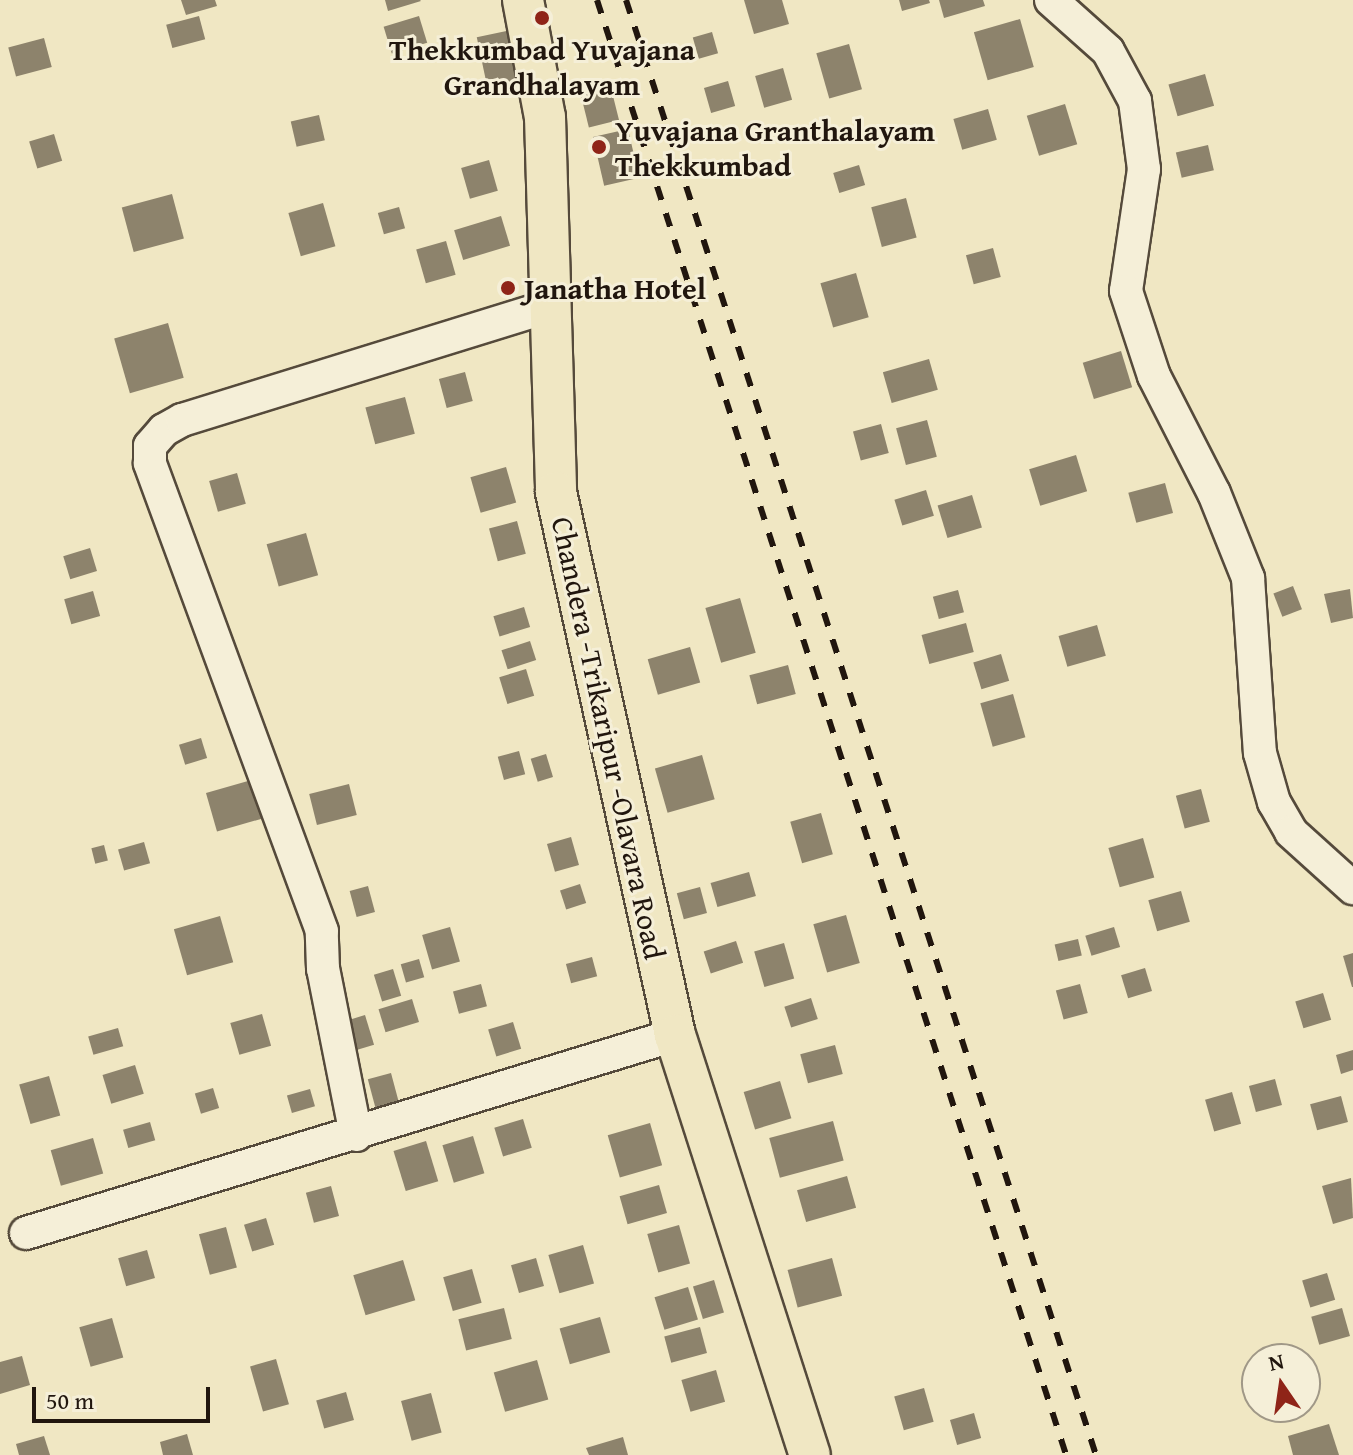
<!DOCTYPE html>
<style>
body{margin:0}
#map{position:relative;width:1353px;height:1455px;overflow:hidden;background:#f0e7c3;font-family:"Gentium Book Plus",serif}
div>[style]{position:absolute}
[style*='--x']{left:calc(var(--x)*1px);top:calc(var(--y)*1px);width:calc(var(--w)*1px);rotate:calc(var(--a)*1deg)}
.building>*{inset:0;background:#8d836c;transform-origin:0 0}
.roads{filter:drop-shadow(2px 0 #554a3b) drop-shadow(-2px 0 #554a3b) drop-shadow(0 2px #554a3b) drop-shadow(0 -2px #554a3b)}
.minor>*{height:32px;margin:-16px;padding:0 16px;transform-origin:16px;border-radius:16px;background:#f5efd8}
.major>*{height:40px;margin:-20px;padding:0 20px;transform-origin:20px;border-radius:20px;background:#f0e7c3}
.rail>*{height:6px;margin-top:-3px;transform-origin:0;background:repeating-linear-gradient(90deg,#21160e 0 14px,transparent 0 28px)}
.dots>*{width:22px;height:22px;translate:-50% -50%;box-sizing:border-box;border:4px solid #f5efd8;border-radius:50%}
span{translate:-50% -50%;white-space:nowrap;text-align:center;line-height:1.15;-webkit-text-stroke:6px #f5efd8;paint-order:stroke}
.poi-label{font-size:30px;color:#21160e;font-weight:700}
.left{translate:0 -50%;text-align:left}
.street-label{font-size:30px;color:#21160e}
.north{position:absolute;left:1241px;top:1343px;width:80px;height:80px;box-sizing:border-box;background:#f5efd8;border:2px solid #a09887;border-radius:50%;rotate:347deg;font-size:22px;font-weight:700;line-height:32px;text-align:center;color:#21160e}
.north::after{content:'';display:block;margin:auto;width:28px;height:36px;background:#8f2418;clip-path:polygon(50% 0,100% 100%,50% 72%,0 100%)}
.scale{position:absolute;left:32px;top:1387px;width:178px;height:36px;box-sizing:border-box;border:4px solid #21160e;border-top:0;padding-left:10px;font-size:24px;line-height:28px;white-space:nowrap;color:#21160e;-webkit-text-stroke:6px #f5efd8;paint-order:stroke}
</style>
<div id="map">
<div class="building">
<i style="clip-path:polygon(181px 0,215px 0,217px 6px,186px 15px)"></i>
<i style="clip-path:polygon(385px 0,420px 0,421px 1px,388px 11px)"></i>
<i style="clip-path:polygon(744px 0,782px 0,789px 24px,754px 34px)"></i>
<i style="clip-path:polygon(899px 0,929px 0,930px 3px,902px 11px)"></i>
<i style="clip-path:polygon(939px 0,983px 0,985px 6px,944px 18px)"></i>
<i style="left:199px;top:16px;width:24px;height:34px;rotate:75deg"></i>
<i style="left:419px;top:16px;width:28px;height:37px;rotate:73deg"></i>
<i style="left:1020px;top:19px;width:50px;height:48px;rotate:74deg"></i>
<i style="left:511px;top:30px;width:52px;height:35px;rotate:78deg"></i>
<i style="left:712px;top:32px;width:22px;height:20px;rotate:74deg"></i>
<i style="left:44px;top:38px;width:30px;height:37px;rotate:75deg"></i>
<i style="left:849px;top:44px;width:47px;height:34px;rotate:74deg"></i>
<i style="left:783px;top:68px;width:33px;height:29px;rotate:74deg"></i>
<i style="left:1205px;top:74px;width:33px;height:38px;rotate:74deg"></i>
<i style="left:728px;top:81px;width:26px;height:25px;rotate:74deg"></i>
<i style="left:611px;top:88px;width:33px;height:31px;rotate:76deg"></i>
<i style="left:1065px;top:104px;width:42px;height:40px;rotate:73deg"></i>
<i style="left:988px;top:109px;width:32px;height:36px;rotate:74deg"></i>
<i style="left:319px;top:115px;width:26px;height:29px;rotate:77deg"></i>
<i style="left:628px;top:129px;width:50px;height:36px;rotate:77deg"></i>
<i style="left:54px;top:134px;width:28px;height:26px;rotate:73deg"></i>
<i style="left:1208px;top:145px;width:26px;height:33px;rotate:77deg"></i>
<i style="left:489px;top:160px;width:32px;height:29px;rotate:74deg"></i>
<i style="left:859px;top:165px;width:21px;height:27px;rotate:73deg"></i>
<i style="left:172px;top:194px;width:46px;height:52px;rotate:75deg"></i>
<i style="left:906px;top:198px;width:41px;height:36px;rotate:75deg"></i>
<i style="left:323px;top:203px;width:45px;height:36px;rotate:74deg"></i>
<i style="left:399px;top:207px;width:22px;height:22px;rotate:74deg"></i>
<i style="left:501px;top:216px;width:31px;height:49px;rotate:73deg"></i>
<i style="left:446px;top:241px;width:35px;height:31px;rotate:74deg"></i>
<i style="left:993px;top:248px;width:30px;height:28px;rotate:75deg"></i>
<i style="left:856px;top:273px;width:46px;height:37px;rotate:74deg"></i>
<i style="left:168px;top:323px;width:57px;height:56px;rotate:74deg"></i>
<i style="left:1121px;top:351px;width:38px;height:40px;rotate:73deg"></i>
<i style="left:929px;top:359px;width:32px;height:48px;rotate:74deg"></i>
<i style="left:465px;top:372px;width:30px;height:27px;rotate:75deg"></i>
<i style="left:405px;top:397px;width:38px;height:41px;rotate:75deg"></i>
<i style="left:927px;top:420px;width:38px;height:32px;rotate:75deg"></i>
<i style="left:881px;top:424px;width:30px;height:29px;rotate:75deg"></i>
<i style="left:1076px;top:455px;width:38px;height:49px;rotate:73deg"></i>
<i style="left:506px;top:467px;width:37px;height:37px;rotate:74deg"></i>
<i style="left:237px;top:473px;width:32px;height:29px;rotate:74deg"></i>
<i style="left:1165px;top:483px;width:31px;height:38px;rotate:75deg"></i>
<i style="left:926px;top:490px;width:27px;height:33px;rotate:73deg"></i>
<i style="left:972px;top:495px;width:34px;height:36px;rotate:73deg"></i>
<i style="left:517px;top:521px;width:34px;height:29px;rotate:75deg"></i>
<i style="left:306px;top:533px;width:44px;height:41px;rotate:74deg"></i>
<i style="left:90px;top:548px;width:24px;height:28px;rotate:73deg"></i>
<i style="left:1293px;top:586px;width:25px;height:21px;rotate:69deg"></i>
<i style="clip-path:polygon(1350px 589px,1353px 618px,1331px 623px,1324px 594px)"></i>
<i style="left:958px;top:590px;width:23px;height:26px;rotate:75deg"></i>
<i style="left:93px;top:591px;width:26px;height:30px;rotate:74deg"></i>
<i style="left:740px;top:598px;width:57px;height:36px;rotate:74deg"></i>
<i style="left:524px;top:607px;width:21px;height:32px;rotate:73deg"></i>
<i style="left:966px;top:623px;width:30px;height:46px;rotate:75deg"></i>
<i style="left:1097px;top:625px;width:32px;height:40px;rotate:74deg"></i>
<i style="left:530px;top:641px;width:20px;height:30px;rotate:72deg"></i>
<i style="left:690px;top:647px;width:37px;height:44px;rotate:74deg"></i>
<i style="left:1001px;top:654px;width:28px;height:29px;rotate:73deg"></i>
<i style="left:788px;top:665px;width:30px;height:40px;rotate:75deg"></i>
<i style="left:526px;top:669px;width:28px;height:28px;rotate:73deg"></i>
<i style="left:1013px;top:694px;width:45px;height:34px;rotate:74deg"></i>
<i style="left:201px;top:738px;width:21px;height:23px;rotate:73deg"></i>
<i style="left:519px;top:751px;width:24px;height:22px;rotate:75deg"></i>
<i style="left:546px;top:754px;width:24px;height:16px;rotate:73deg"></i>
<i style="left:702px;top:755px;width:46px;height:49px;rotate:74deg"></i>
<i style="left:255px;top:779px;width:40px;height:51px;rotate:74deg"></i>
<i style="left:349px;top:784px;width:32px;height:41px;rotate:76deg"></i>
<i style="left:1201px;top:789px;width:34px;height:26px;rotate:75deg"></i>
<i style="left:821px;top:813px;width:43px;height:32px;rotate:74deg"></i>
<i style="left:571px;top:837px;width:29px;height:25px;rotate:74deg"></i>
<i style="left:1143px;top:838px;width:41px;height:36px;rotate:74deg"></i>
<i style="left:144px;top:842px;width:22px;height:27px;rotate:74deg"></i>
<i style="left:104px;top:845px;width:16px;height:13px;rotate:76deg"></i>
<i style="left:749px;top:872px;width:25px;height:40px;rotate:74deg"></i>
<i style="left:580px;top:884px;width:20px;height:21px;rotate:72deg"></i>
<i style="left:368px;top:886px;width:27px;height:19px;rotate:75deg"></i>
<i style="left:700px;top:887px;width:27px;height:24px;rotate:75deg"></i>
<i style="left:1181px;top:891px;width:32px;height:34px;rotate:74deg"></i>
<i style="left:846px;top:915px;width:50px;height:34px;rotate:74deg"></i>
<i style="left:220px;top:916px;width:48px;height:48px;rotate:74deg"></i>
<i style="left:450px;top:927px;width:36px;height:29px;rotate:74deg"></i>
<i style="left:1114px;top:927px;width:21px;height:30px;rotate:73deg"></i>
<i style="left:1078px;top:939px;width:17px;height:24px;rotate:77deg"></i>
<i style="left:736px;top:941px;width:23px;height:34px;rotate:72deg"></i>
<i style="left:784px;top:943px;width:37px;height:31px;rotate:74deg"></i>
<i style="clip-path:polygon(1353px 953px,1353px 987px,1352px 987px,1343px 956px)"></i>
<i style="left:592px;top:957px;width:20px;height:27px;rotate:75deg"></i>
<i style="left:419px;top:959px;width:19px;height:19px;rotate:74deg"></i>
<i style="left:1145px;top:968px;width:24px;height:25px;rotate:73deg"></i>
<i style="left:393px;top:969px;width:28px;height:20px;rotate:73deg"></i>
<i style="left:481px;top:984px;width:23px;height:29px;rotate:75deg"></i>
<i style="left:1080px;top:984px;width:30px;height:25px;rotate:75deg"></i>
<i style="left:1323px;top:993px;width:28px;height:29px;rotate:73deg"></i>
<i style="left:811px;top:998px;width:22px;height:28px;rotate:72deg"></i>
<i style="left:412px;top:999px;width:24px;height:35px;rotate:73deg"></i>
<i style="left:262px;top:1014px;width:33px;height:33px;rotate:74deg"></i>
<i style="left:365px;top:1015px;width:31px;height:27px;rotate:73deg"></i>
<i style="left:513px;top:1022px;width:28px;height:26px;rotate:73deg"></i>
<i style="left:118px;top:1028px;width:19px;height:31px;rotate:74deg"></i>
<i style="left:835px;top:1045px;width:30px;height:36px;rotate:75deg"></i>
<i style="clip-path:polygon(1353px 1050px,1353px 1070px,1341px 1074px,1336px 1055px)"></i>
<i style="left:135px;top:1065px;width:30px;height:34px;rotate:73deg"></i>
<i style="left:391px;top:1073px;width:38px;height:24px;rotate:75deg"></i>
<i style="left:49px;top:1076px;width:41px;height:31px;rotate:74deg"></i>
<i style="left:1275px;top:1079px;width:27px;height:27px;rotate:75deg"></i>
<i style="left:780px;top:1081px;width:39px;height:38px;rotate:73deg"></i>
<i style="left:213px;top:1088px;width:21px;height:19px;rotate:73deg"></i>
<i style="left:310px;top:1089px;width:18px;height:24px;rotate:74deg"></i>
<i style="left:1232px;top:1092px;width:33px;height:28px;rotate:74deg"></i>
<i style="left:1341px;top:1096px;width:27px;height:32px;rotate:75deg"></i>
<i style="left:523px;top:1119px;width:30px;height:30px;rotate:73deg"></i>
<i style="left:833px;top:1121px;width:41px;height:66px;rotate:75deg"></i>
<i style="left:150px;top:1122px;width:19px;height:28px;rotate:74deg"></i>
<i style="left:650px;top:1123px;width:44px;height:44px;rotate:74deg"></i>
<i style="left:473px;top:1136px;width:39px;height:32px;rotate:73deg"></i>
<i style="left:93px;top:1138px;width:37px;height:44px;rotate:74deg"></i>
<i style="left:426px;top:1141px;width:42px;height:34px;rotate:73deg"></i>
<i style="left:847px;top:1176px;width:33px;height:52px;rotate:74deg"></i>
<i style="clip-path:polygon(1351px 1178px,1353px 1218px,1333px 1224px,1322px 1186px)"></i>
<i style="left:659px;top:1185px;width:29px;height:41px;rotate:74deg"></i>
<i style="left:331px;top:1186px;width:31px;height:26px;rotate:75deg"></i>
<i style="left:266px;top:1218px;width:28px;height:23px;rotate:73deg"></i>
<i style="left:679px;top:1225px;width:40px;height:33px;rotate:74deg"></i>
<i style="left:226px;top:1227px;width:42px;height:28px;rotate:75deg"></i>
<i style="left:583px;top:1245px;width:40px;height:36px;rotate:74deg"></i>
<i style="left:147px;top:1250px;width:29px;height:30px;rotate:74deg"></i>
<i style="left:536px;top:1258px;width:29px;height:26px;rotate:74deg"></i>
<i style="left:832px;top:1258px;width:39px;height:46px;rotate:75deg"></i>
<i style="left:403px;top:1260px;width:42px;height:52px;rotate:73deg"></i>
<i style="left:472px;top:1269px;width:35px;height:30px;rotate:74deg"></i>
<i style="left:1327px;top:1273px;width:28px;height:26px;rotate:73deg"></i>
<i style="left:714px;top:1280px;width:34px;height:22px;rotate:73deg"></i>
<i style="left:688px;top:1287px;width:34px;height:35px;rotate:73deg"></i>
<i style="left:504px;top:1308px;width:32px;height:47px;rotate:76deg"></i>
<i style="left:1342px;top:1308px;width:29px;height:32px;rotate:74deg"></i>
<i style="left:600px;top:1317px;width:37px;height:42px;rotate:74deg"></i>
<i style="left:112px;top:1318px;width:41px;height:34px;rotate:74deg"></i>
<i style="left:700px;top:1327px;width:27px;height:37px;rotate:75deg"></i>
<i style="clip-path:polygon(22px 1356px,30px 1385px,0 1394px,0 1362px)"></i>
<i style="left:276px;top:1359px;width:47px;height:27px;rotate:74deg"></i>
<i style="left:537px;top:1360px;width:41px;height:45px;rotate:74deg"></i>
<i style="left:716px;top:1370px;width:33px;height:36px;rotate:74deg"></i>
<i style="left:924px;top:1388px;width:35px;height:31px;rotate:74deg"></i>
<i style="left:346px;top:1392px;width:29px;height:31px;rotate:74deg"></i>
<i style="left:431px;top:1393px;width:41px;height:31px;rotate:75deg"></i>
<i style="left:974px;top:1413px;width:26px;height:25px;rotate:74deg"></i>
<i style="clip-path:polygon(1329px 1424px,1339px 1455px,1293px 1455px,1288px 1436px)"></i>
<i style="clip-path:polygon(187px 1434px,193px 1455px,163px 1455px,160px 1442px)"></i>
<i style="clip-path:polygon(44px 1436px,50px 1455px,19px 1455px,16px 1444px)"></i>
<i style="clip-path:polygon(623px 1437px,628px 1455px,589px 1455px,586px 1448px)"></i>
</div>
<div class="roads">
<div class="minor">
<i style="--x:1051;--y:0;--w:76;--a:41.8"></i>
<i style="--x:1108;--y:51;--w:57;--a:61.6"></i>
<i style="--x:1135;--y:101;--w:69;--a:82.5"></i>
<i style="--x:1144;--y:169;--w:123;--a:98.4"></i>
<i style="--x:1126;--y:291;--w:89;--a:71.8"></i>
<i style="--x:1154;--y:376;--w:131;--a:62.9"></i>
<i style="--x:1214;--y:493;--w:92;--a:68.2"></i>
<i style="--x:1248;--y:578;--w:175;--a:86.1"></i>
<i style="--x:1260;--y:753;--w:51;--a:74.1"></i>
<i style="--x:1274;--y:802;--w:34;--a:60"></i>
<i style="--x:1291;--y:832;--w:84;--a:42.1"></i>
<i style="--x:356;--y:1135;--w:169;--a:-101.2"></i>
<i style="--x:323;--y:969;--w:38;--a:-92"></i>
<i style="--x:322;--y:931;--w:499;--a:-110.2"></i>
<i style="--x:150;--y:463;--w:17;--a:-90"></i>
<i style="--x:150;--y:446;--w:21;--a:-49"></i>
<i style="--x:164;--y:430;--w:21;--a:-29"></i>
<i style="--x:182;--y:420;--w:383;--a:-17.2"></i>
<i style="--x:26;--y:1233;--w:679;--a:-16.97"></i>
</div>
<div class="major">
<i style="--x:523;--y:0;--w:119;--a:79.4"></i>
<i style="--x:545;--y:117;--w:375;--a:88.3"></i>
<i style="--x:556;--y:492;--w:556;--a:77.64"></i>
<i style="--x:675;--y:1035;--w:441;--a:72.2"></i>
</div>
</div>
<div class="rail">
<i style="--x:597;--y:0;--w:1529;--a:72.13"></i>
<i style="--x:626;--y:0;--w:1529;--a:72.1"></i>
</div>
<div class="dots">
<i style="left:542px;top:18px;background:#8f2418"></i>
<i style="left:599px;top:147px;background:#8f2418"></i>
<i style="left:508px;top:288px;background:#8f2418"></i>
</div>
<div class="poi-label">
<span style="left:542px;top:66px">Thekkumbad Yuvajana<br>Grandhalayam</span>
<span class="left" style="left:615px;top:147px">Yuvajana Granthalayam<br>Thekkumbad</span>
<span class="left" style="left:524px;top:288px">Janatha Hotel</span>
</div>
<div class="street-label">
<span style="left:609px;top:738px;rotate:78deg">Chandera -Trikaripur -Olavara Road</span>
</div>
<div class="north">N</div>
<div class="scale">50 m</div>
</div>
